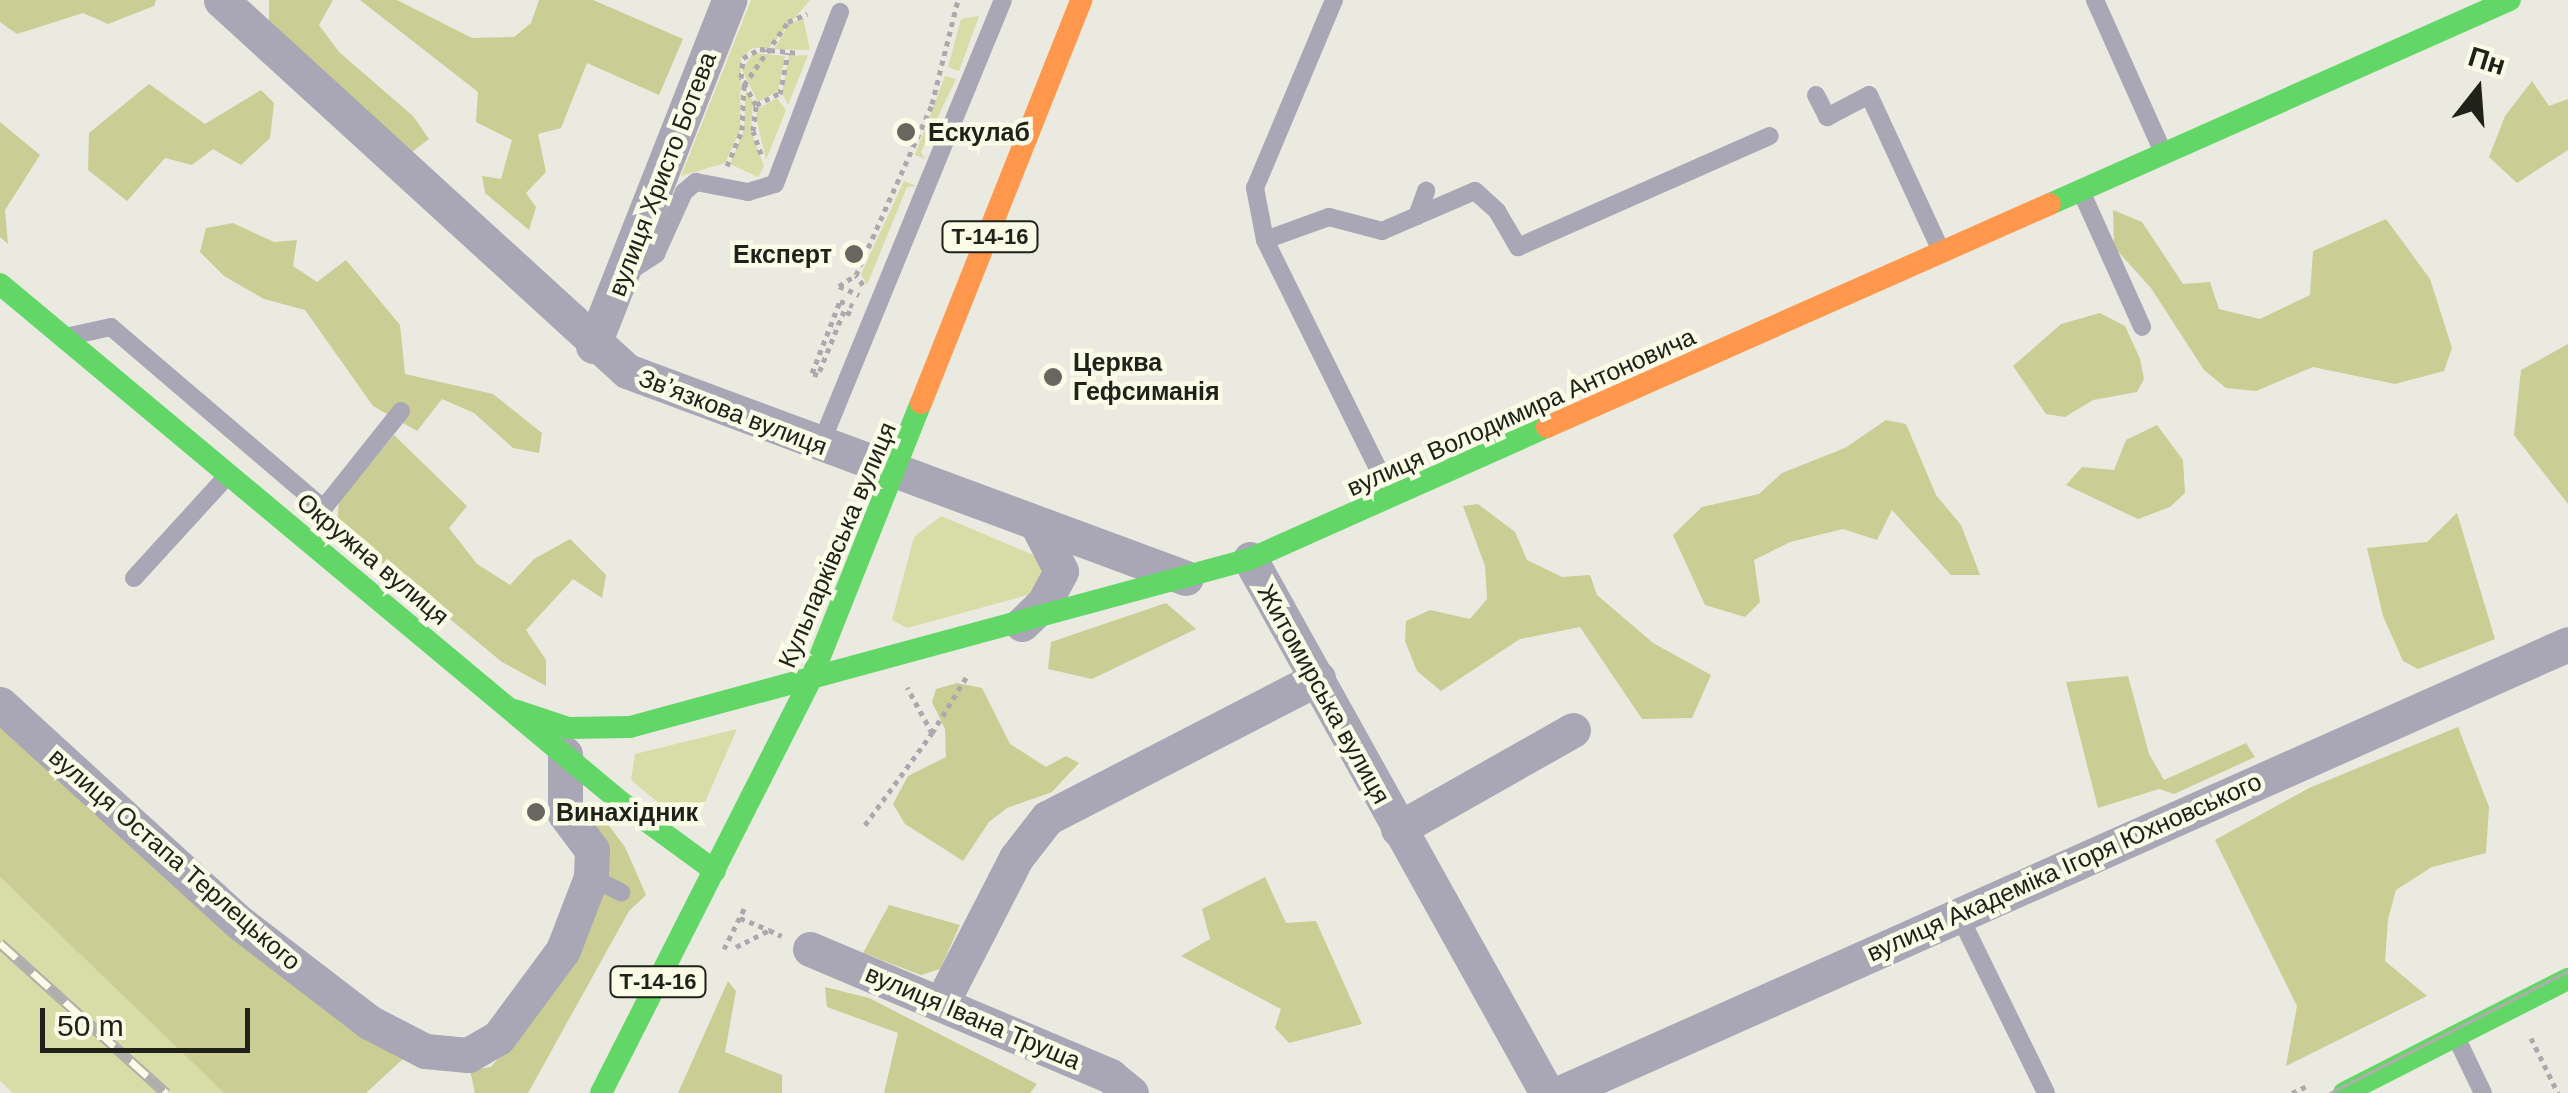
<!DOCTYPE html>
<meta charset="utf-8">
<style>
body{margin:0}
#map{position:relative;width:2568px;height:1093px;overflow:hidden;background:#eaeae0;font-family:Arial,sans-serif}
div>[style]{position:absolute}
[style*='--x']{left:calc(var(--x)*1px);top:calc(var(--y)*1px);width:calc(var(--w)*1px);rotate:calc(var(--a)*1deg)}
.green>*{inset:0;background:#d8dca6}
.forest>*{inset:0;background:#cacd94}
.path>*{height:5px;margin-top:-2.5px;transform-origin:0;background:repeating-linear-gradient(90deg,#aba9ad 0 5px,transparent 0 10px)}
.lane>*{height:18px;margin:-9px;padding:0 9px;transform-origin:9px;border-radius:9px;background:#a9a6b5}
.street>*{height:35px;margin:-17.5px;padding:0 17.5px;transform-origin:17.5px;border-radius:17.5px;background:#a9a6b5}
.fast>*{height:22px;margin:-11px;padding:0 11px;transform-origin:11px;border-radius:11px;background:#63d668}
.slow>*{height:22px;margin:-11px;padding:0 11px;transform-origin:11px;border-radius:11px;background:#ff974d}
.tram>*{height:2.5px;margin:-1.25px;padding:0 1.25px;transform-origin:1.25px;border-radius:1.25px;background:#aeaead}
.rail>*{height:11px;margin-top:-5.5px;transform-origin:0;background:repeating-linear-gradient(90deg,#fafce8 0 22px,#aeaead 0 44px);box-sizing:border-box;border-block:2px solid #aeaead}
.dots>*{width:28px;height:28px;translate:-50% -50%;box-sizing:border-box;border:5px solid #fafce8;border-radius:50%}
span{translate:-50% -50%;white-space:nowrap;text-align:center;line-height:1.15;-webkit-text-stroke:9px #fafce8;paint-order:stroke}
.shield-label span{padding:2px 8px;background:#fafce8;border:2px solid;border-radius:8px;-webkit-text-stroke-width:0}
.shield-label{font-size:22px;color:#202119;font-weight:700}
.poi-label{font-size:25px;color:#202119;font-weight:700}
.left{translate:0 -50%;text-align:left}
.right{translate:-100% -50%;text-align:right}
.street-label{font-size:25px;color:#202119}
.north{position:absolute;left:2428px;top:40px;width:100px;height:100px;-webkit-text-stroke:8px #fafce8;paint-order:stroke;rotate:17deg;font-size:28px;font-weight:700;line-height:40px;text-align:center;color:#202119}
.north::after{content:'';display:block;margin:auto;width:35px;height:45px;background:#202119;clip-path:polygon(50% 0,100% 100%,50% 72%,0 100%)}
.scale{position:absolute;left:40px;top:1008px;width:210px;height:45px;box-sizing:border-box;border:5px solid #202119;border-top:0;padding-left:12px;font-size:30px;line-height:35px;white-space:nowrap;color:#202119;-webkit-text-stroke:8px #fafce8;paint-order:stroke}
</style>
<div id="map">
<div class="green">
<i style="clip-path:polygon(751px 0,810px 0,769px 48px,753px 48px,741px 57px,740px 130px,725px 163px,681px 176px)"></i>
<i style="clip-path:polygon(979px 16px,959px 71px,948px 67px,961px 19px)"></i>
<i style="clip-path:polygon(803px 17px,810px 50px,774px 49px,789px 25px)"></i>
<i style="clip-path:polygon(753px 53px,785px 56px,778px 91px,758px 102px,742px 70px)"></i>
<i style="clip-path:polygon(808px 55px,788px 105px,782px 92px,789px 56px)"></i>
<i style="clip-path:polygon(945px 76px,956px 79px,921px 152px,925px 159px,915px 155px)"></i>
<i style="clip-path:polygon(746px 90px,753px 101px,751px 131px,764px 166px,758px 177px,730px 164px,744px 130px)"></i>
<i style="clip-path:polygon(777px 98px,786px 110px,766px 160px,756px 117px,758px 109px)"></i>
<i style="clip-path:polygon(904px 181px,916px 186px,907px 187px,867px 285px,861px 274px)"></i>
<i style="clip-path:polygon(941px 516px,1038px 557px,1043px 567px,1032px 594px,907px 628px,892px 620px,914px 537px)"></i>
<i style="clip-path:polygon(737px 729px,702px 809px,683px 823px,631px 780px,635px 754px)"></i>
<i style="clip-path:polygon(0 877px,224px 1093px,13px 1093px,0 1081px)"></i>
</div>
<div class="forest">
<i style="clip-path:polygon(0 0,156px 0,154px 6px,108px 24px,83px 13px,17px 34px,0 22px)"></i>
<i style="clip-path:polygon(269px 0,333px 0,319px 25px,339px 52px,413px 116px,429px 139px,412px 152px,269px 22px)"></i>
<i style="clip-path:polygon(360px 0,397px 0,472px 38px,514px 37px,531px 23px,539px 0,593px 0,683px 39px,659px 95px,587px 63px,561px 128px,538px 134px,546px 172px,526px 193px,536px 207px,529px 230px,485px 193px,482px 176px,501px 179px,512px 140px,476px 122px,478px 92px)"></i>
<i style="clip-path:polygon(2532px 81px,2549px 106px,2568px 99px,2568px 150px,2517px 183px,2489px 157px,2505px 116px)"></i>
<i style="clip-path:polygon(149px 84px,205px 124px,261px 90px,274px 103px,270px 138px,241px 165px,213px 149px,192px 165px,165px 158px,127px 201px,88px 170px,89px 133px)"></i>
<i style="clip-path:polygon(0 122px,40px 155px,5px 210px,8px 244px,0 237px)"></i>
<i style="clip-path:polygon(2113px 210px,2142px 222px,2183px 284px,2210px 282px,2219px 309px,2260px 319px,2310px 295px,2313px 251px,2386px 219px,2430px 279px,2452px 348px,2444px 371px,2395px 384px,2313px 367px,2256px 391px,2226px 388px,2204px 370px,2151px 288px,2114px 247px)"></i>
<i style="clip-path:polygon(233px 223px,274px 242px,297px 240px,293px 266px,317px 282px,346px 260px,400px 325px,405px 374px,493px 394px,542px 433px,539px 453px,513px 448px,474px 413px,442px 399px,417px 431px,373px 406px,305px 310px,264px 299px,224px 276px,200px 252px,206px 228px)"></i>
<i style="clip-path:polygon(2100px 313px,2125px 326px,2140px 359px,2144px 379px,2137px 392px,2093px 400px,2065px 417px,2046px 414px,2013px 366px,2061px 324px)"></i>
<i style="clip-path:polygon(2568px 344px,2568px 504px,2514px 435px,2521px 370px)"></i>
<i style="clip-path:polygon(1886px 420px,1906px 424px,1936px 495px,1961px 525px,1980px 575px,1951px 575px,1892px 510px,1877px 540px,1843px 529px,1790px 542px,1754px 560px,1760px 602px,1745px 617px,1705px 605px,1673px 535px,1702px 507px,1759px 494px,1782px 473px,1845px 448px)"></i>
<i style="clip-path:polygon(2157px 425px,2183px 460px,2185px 493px,2170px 507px,2138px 519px,2066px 485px,2082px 467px,2114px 470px,2126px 440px)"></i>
<i style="clip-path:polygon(394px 435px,467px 506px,449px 528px,477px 564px,510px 585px,534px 559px,570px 539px,606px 575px,602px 598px,573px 579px,526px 630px,546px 660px,546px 686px,502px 662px,337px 526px,339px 501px)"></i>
<i style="clip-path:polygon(1478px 504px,1515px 532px,1527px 560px,1562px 577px,1590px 575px,1597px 595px,1653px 643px,1711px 675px,1692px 718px,1642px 719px,1580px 627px,1520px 639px,1441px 691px,1417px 671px,1405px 641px,1406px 621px,1430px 610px,1470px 619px,1487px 599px,1485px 566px,1463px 506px)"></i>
<i style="clip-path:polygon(2457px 513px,2495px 639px,2418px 669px,2403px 661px,2383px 616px,2367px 548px,2427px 542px)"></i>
<i style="clip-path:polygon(1166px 603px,1196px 629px,1092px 679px,1048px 669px,1051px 642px)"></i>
<i style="clip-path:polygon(2128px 676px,2149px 754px,2164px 780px,2246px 743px,2255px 757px,2174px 794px,2159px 789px,2098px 808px,2066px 682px)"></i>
<i style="clip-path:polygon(957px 683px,982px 688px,1010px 744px,1046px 767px,1066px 756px,1079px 763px,1052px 792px,1007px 808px,989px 822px,963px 861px,905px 824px,893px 804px,908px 776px,946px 757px,945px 729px,932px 702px,936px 689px)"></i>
<i style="clip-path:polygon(0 724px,405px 1057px,366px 1093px,224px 1093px,0 877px)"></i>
<i style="clip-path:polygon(2458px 727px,2489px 807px,2486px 853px,2432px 867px,2396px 890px,2388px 919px,2385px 961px,2427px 996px,2286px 1066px,2297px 1006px,2215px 840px,2309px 788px)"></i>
<i style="clip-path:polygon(594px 806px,625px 847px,646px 895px,629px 911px,528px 1093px,475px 1093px,470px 1070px,491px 1067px,541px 1007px,575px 919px,576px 813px)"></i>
<i style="clip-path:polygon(1265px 877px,1286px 923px,1316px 921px,1362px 1024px,1289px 1043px,1275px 1028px,1281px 1009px,1181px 956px,1210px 939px,1202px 909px)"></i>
<i style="clip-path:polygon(889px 905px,960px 925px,940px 969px,921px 975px,863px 953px)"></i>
<i style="clip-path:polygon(728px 981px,736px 991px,725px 1052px,782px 1075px,782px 1093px,678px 1093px)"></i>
<i style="clip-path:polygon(825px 987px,869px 998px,1037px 1084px,1030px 1093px,884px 1093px,898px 1033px,827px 1007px)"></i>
</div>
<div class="path">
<i style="--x:780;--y:94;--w:42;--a:-79"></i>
<i style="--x:756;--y:105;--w:31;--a:-119"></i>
<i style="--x:741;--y:78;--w:20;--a:-84"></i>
<i style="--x:743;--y:58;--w:19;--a:-28"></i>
<i style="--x:760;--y:49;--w:39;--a:6"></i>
<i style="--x:761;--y:154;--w:24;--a:-109"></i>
<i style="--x:753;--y:131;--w:26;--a:-83"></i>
<i style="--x:756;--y:105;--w:27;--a:-27"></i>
<i style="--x:727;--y:166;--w:39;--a:-67"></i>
<i style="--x:742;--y:130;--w:45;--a:-87.5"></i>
<i style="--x:744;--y:85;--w:77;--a:-55.1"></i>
<i style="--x:788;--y:22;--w:21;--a:-23"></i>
<i style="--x:863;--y:285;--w:12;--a:-125"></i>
<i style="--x:856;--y:275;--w:187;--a:-66"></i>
<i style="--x:932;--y:104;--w:107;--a:-76"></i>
<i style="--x:839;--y:286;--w:22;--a:24"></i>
<i style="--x:839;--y:286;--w:20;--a:-33"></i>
<i style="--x:851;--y:314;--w:8;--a:-157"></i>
<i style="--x:844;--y:311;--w:69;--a:112.1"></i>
<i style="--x:818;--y:375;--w:6;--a:-162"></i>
<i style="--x:812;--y:373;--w:77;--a:-68.7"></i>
<i style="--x:840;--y:301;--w:14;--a:21"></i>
<i style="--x:932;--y:733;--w:67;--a:-58.4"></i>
<i style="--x:865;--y:825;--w:114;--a:-53.9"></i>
<i style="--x:932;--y:733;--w:52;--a:-118.5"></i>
<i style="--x:740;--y:918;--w:31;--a:22"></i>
<i style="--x:736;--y:947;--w:37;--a:-27"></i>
<i style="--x:769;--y:930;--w:14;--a:25"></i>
<i style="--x:724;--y:949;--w:49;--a:-63.4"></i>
<i style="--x:2531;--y:1038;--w:61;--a:63.9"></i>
<i style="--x:2292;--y:1093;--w:17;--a:-25"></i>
</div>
<div class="lane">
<i style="--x:1334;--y:0;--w:204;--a:112.8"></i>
<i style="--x:1255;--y:188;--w:53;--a:79.1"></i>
<i style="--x:1265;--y:240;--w:284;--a:63.7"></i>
<i style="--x:2095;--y:0;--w:164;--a:65.9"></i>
<i style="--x:1816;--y:95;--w:25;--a:63"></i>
<i style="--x:1827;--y:117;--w:47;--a:-27.6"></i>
<i style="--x:1869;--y:95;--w:170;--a:65.2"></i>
<i style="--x:2081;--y:191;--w:149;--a:65.8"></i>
<i style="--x:1417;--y:216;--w:27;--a:-70"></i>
<i style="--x:1265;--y:240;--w:68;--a:-19.8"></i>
<i style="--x:1329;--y:217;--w:55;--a:14.8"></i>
<i style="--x:1382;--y:231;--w:101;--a:-23.3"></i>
<i style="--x:1475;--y:191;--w:30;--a:42"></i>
<i style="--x:1497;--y:211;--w:42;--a:59.7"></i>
<i style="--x:1518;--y:247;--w:275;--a:-23.8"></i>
<i style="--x:627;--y:273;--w:35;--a:-33"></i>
<i style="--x:656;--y:254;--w:68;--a:-65.7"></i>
<i style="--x:684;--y:192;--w:16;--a:-40"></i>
<i style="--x:696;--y:182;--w:53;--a:10.9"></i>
<i style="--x:748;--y:192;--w:28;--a:-17"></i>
<i style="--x:775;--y:184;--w:184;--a:-69.3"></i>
<i style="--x:70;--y:336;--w:42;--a:-12.4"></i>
<i style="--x:111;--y:327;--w:277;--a:40.5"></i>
<i style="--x:820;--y:446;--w:482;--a:-67.7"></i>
<i style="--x:318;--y:515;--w:133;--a:-51.4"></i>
<i style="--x:134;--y:578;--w:139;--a:-47.6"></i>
<i style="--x:591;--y:877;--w:34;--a:27"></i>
<i style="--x:1958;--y:913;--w:200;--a:63.9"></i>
<i style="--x:2456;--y:1037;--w:62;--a:64.3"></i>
</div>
<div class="street">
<i style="--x:221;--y:0;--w:550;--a:42.42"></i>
<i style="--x:627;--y:371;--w:596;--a:20.32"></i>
<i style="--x:593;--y:346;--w:372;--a:-68.5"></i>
<i style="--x:1250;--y:559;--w:611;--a:60.92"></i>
<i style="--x:1022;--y:624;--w:30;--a:-44"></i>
<i style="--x:1044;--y:603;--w:36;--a:-62"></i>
<i style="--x:1061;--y:571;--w:48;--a:-117.1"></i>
<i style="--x:0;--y:704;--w:325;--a:42.4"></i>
<i style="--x:240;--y:923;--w:163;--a:37.5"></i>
<i style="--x:369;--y:1022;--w:63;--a:27.4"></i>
<i style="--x:425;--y:1051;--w:43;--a:5.3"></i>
<i style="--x:468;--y:1055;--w:34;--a:-30"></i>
<i style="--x:498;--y:1038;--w:109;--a:-53.5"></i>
<i style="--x:563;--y:950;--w:78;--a:-69"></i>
<i style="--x:591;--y:877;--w:27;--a:-88"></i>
<i style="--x:592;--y:850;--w:45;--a:-126.9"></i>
<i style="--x:565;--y:814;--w:60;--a:-90"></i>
<i style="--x:1398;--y:829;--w:201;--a:-29.5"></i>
<i style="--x:810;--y:949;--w:326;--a:22.9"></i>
<i style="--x:1110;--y:1076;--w:27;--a:39"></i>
<i style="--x:942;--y:1002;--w:162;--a:-62.8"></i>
<i style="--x:1016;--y:858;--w:51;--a:-52.2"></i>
<i style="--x:1047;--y:818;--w:305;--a:-27.3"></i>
<i style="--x:1560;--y:1093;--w:1103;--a:-24.01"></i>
</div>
<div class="fast">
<i style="--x:2050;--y:204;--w:503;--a:-23.92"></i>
<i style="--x:0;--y:284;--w:810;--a:39.84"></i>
<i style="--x:622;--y:803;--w:115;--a:36.2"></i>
<i style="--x:514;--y:710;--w:57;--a:18.4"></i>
<i style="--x:568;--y:728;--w:62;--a:-0.9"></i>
<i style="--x:630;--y:727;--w:642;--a:-15.16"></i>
<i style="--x:1250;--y:559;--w:325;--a:-24"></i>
<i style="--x:601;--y:1093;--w:464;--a:-63.1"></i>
<i style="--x:811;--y:679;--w:297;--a:-68.3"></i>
<i style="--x:2344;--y:1093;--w:251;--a:-27"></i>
</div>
<div class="slow">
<i style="--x:921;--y:403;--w:434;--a:-68.3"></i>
<i style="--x:1547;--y:427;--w:550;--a:-23.91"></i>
</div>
<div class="tram">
<i style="--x:2330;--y:1093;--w:267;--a:-27.1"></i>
</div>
<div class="rail">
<i style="--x:0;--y:943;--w:224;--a:42.1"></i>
</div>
<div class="dots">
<i style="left:906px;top:132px;background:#67675f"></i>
<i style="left:854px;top:254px;background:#67675f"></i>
<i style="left:1053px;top:377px;background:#67675f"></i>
<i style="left:536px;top:812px;background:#67675f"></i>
</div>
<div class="shield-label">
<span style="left:990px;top:237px">Т-14-16</span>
<span style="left:658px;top:982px">Т-14-16</span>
</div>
<div class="poi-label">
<span class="left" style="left:928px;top:132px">Ескулаб</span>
<span class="right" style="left:832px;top:254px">Експерт</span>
<span class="left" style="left:1073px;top:377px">Церква<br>Гефсиманія</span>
<span class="left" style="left:556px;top:812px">Винахідник</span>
</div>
<div class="street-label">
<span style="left:662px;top:174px;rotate:-69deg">вулиця Христо Ботева</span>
<span style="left:733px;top:412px;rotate:21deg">Звʼязкова вулиця</span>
<span style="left:1521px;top:412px;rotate:-24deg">вулиця Володимира Антоновича</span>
<span style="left:837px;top:545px;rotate:-67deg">Кульпарківська вулиця</span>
<span style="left:373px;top:559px;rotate:40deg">Окружна вулиця</span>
<span style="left:1324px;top:694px;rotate:61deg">Житомирська вулиця</span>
<span style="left:175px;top:859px;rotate:41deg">вулиця Остапа Терлецького</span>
<span style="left:2064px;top:867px;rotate:-24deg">вулиця Академіка Ігоря Юхновського</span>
<span style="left:973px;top:1017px;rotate:23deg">вулиця Івана Труша</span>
</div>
<div class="north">Пн</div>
<div class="scale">50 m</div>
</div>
